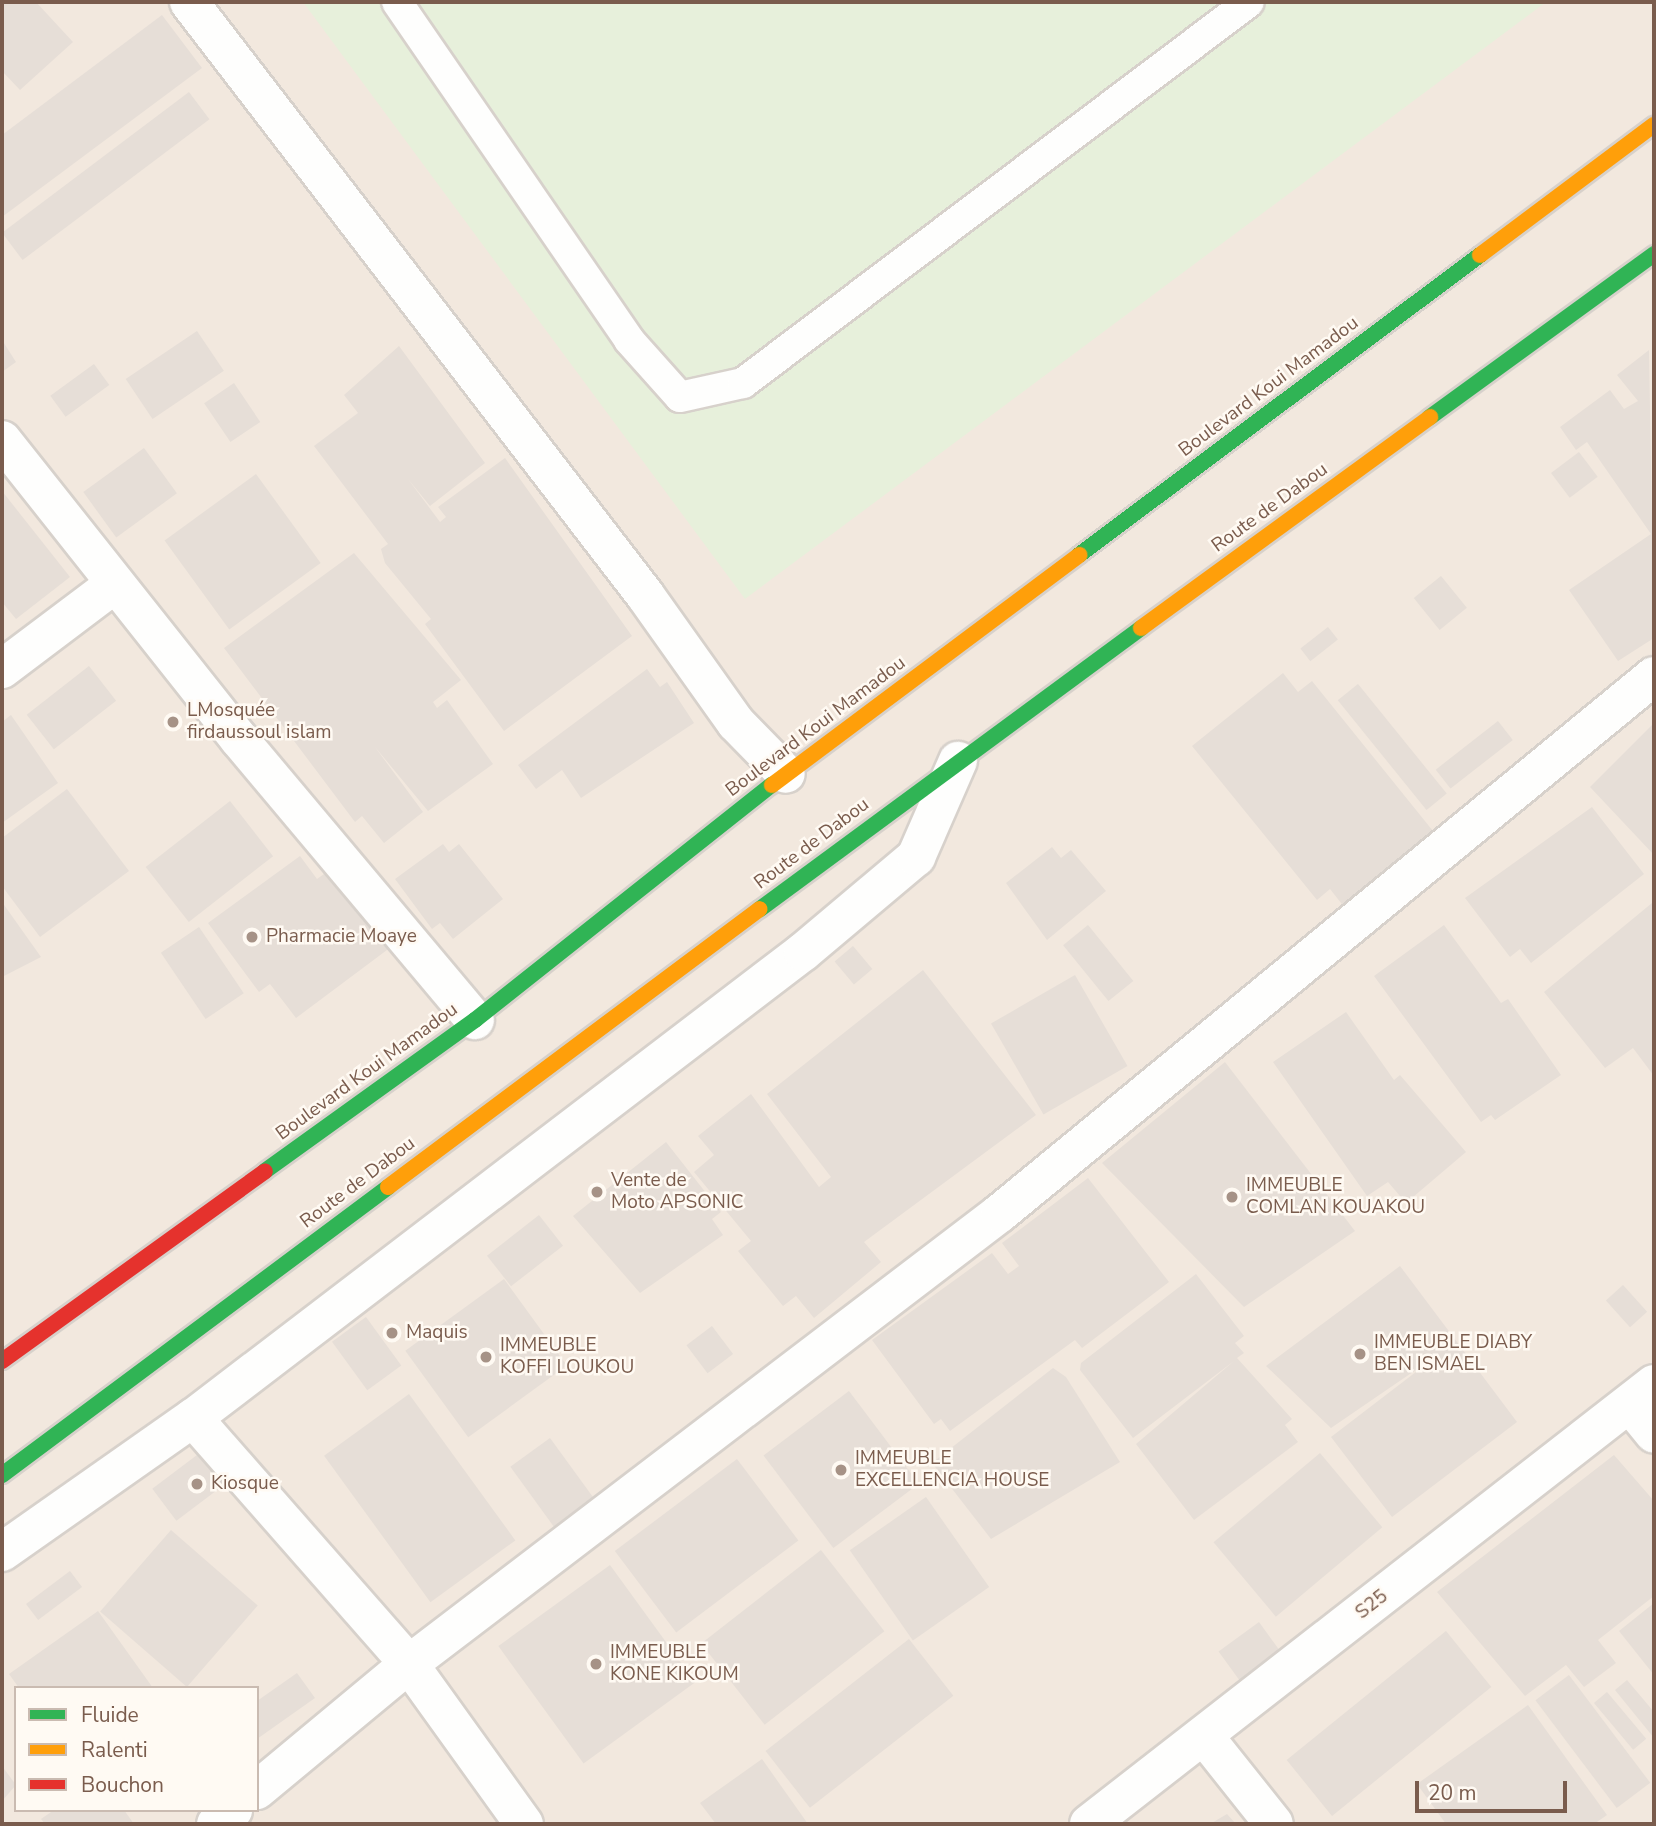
<!DOCTYPE html>
<meta charset="utf-8">
<style>
body{margin:0}
#map{position:relative;width:1656px;height:1826px;overflow:hidden;background:#f9f5f0;font-family:"Nunito Sans",sans-serif}
div>[style]{position:absolute}
[style*='--x']{left:calc(var(--x)*1px);top:calc(var(--y)*1px);width:calc(var(--w)*1px);rotate:calc(var(--a)*1deg)}
.residential>*{inset:0;background:#f2e8de}
.green>*{inset:0;background:#e7f0db}
.building>*{inset:0;background:#e6ded7;transform-origin:0 0}
.roads{filter:drop-shadow(2px 0 #d7d1cb) drop-shadow(-2px 0 #d7d1cb) drop-shadow(0 2px #d7d1cb) drop-shadow(0 -2px #d7d1cb)}
.lane>*{height:30px;margin:-15px;padding:0 15px;transform-origin:15px;border-radius:15px;background:#fefefd}
.street>*{height:38px;margin:-19px;padding:0 19px;transform-origin:19px;border-radius:19px;background:#fefefd}
.fast>*{height:16px;margin:-8px;padding:0 8px;transform-origin:8px;border-radius:8px;background:#30b455}
.slow>*{height:16px;margin:-8px;padding:0 8px;transform-origin:8px;border-radius:8px;background:#ff9f0a}
.jam>*{height:16px;margin:-8px;padding:0 8px;transform-origin:8px;border-radius:8px;background:#e5322d}
.dots>*{width:19px;height:19px;translate:-50% -50%;box-sizing:border-box;border:4px solid #fffaf3;border-radius:50%}
span{translate:-50% -50%;white-space:nowrap;text-align:center;line-height:1.15;-webkit-text-stroke:5px #fffaf3;paint-order:stroke}
.street-label{font-size:19px;color:#7a5c4d}
.poi-label{font-size:19px;color:#7a5c4d}
.left{translate:0 -50%;text-align:left}
.frame{position:absolute;inset:0;border:4px solid #7a5c4d;pointer-events:none}
.legend{position:absolute;left:14px;top:1686px;width:245px;height:126px;box-sizing:border-box;background:#fffaf3;border:2px solid #cabbb1;margin:0;padding:9px 12px;list-style:none;font-size:21px;color:#7a5c4d}
.legend li{display:flex;align-items:center;gap:14px;height:35px}
.legend b{width:35px;border:2px solid #cabbb1}
.scale{position:absolute;left:1415px;top:1781px;width:152px;height:32px;box-sizing:border-box;border:4px solid #7a5c4d;border-top:0;padding-left:9px;font-size:21px;line-height:24px;white-space:nowrap;color:#7a5c4d;-webkit-text-stroke:5px #fffaf3;paint-order:stroke}
</style>
<div id="map">
<div class="residential">
<i style="clip-path:polygon(evenodd,2px 2px,1654px 2px,1654px 1824px,2px 1824px,2px 2px,16px 1688px,257px 1688px,257px 1810px,16px 1810px,16px 1688px)"></i>
</div>
<div class="green">
<i style="clip-path:polygon(303px 2px,1546px 2px,745px 599px)"></i>
</div>
<div class="building">
<i style="clip-path:polygon(2px 2px,36px 2px,73px 42px,20px 90px,2px 71px)"></i>
<i style="clip-path:polygon(162px 15px,202px 68px,2px 217px,2px 135px)"></i>
<i style="left:189px;top:92px;width:34px;height:234px;rotate:53deg"></i>
<i style="left:197px;top:331px;width:48px;height:86px;rotate:56deg"></i>
<i style="clip-path:polygon(2px 340px,16px 362px,2px 372px)"></i>
<i style="clip-path:polygon(399px 346px,485px 463px,430px 506px,408px 479px,440px 522px,446px 517px,438px 507px,505px 458px,632px 636px,504px 731px,425px 624px,431px 619px,385px 563px,381px 549px,388px 544px,314px 446px,358px 413px,344px 395px)"></i>
<i style="clip-path:polygon(1649px 350px,1654px 638px,1618px 661px,1569px 590px,1651px 534px,1587px 442px,1576px 450px,1560px 427px,1610px 390px,1624px 409px,1638px 401px,1617px 375px)"></i>
<i style="left:94px;top:364px;width:26px;height:54px;rotate:54deg"></i>
<i style="left:234px;top:383px;width:47px;height:36px;rotate:56deg"></i>
<i style="left:144px;top:448px;width:56px;height:75px;rotate:54deg"></i>
<i style="left:1579px;top:452px;width:31px;height:35px;rotate:53deg"></i>
<i style="left:256px;top:474px;width:110px;height:113px;rotate:54deg"></i>
<i style="clip-path:polygon(2px 491px,70px 577px,16px 619px,2px 602px)"></i>
<i style="clip-path:polygon(354px 553px,461px 680px,433px 702px,437px 708px,447px 700px,493px 764px,428px 811px,375px 747px,423px 812px,384px 843px,362px 816px,355px 822px,224px 648px)"></i>
<i style="left:1441px;top:576px;width:41px;height:35px;rotate:51deg"></i>
<i style="left:1328px;top:627px;width:16px;height:35px;rotate:52deg"></i>
<i style="left:89px;top:666px;width:44px;height:79px;rotate:52deg"></i>
<i style="clip-path:polygon(647px 669px,660px 687px,667px 682px,694px 723px,581px 798px,562px 770px,536px 789px,518px 765px)"></i>
<i style="clip-path:polygon(1283px 673px,1298px 692px,1312px 681px,1437px 836px,1345px 908px,1330px 889px,1317px 900px,1192px 746px)"></i>
<i style="left:1358px;top:684px;width:141px;height:26px;rotate:51deg"></i>
<i style="clip-path:polygon(11px 715px,58px 783px,2px 823px,2px 722px)"></i>
<i style="left:1498px;top:721px;width:24px;height:79px;rotate:52deg"></i>
<i style="clip-path:polygon(1654px 723px,1654px 855px,1590px 787px)"></i>
<i style="clip-path:polygon(67px 789px,129px 871px,40px 937px,2px 886px,2px 838px)"></i>
<i style="left:230px;top:801px;width:70px;height:107px;rotate:52deg"></i>
<i style="clip-path:polygon(1592px 807px,1644px 874px,1531px 963px,1520px 949px,1510px 957px,1465px 898px)"></i>
<i style="clip-path:polygon(443px 844px,449px 852px,459px 844px,503px 899px,453px 939px,440px 923px,432px 929px,395px 879px)"></i>
<i style="clip-path:polygon(1052px 847px,1061px 858px,1071px 850px,1106px 891px,1047px 940px,1006px 883px)"></i>
<i style="clip-path:polygon(300px 856px,317px 879px,331px 869px,391px 947px,296px 1018px,270px 984px,259px 992px,208px 923px)"></i>
<i style="clip-path:polygon(2px 902px,41px 957px,2px 977px)"></i>
<i style="clip-path:polygon(1652px 903px,1654px 905px,1654px 1076px,1633px 1048px,1605px 1068px,1544px 992px)"></i>
<i style="left:1088px;top:925px;width:72px;height:32px;rotate:51deg"></i>
<i style="clip-path:polygon(1444px 925px,1501px 1003px,1508px 999px,1561px 1075px,1495px 1120px,1491px 1115px,1481px 1122px,1374px 976px)"></i>
<i style="left:199px;top:927px;width:80px;height:46px;rotate:56deg"></i>
<i style="left:853px;top:946px;width:30px;height:24px;rotate:50deg"></i>
<i style="clip-path:polygon(923px 970px,1036px 1115px,864px 1242px,881px 1262px,814px 1318px,796px 1296px,783px 1306px,738px 1251px,751px 1241px,694px 1172px,714px 1155px,698px 1136px,751px 1094px,819px 1187px,831px 1177px,767px 1094px)"></i>
<i style="left:1075px;top:975px;width:105px;height:97px;rotate:60deg"></i>
<i style="clip-path:polygon(1346px 1012px,1394px 1080px,1400px 1075px,1466px 1152px,1406px 1203px,1388px 1182px,1367px 1196px,1273px 1062px)"></i>
<i style="clip-path:polygon(1225px 1062px,1355px 1231px,1244px 1307px,1102px 1163px)"></i>
<i style="clip-path:polygon(666px 1142px,721px 1212px,712px 1219px,723px 1235px,640px 1293px,573px 1216px)"></i>
<i style="clip-path:polygon(1088px 1178px,1169px 1282px,1082px 1348px,1075px 1340px,950px 1431px,941px 1419px,934px 1424px,872px 1340px,992px 1253px,1008px 1274px,1019px 1266px,1002px 1243px)"></i>
<i style="left:539px;top:1215px;width:39px;height:66px;rotate:52deg"></i>
<i style="clip-path:polygon(1400px 1266px,1517px 1422px,1392px 1517px,1331px 1437px,1442px 1352px,1331px 1428px,1266px 1366px)"></i>
<i style="clip-path:polygon(1196px 1274px,1244px 1336px,1235px 1343px,1244px 1353px,1237px 1358px,1292px 1419px,1285px 1425px,1298px 1442px,1194px 1520px,1136px 1444px,1234px 1361px,1133px 1438px,1080px 1370px,1081px 1363px)"></i>
<i style="left:504px;top:1279px;width:107px;height:122px;rotate:54deg"></i>
<i style="left:1623px;top:1285px;width:36px;height:23px;rotate:48deg"></i>
<i style="left:366px;top:1317px;width:60px;height:42px;rotate:54deg"></i>
<i style="left:712px;top:1326px;width:35px;height:32px;rotate:53deg"></i>
<i style="clip-path:polygon(1053px 1368px,1066px 1377px,1120px 1462px,991px 1539px,932px 1463px)"></i>
<i style="left:849px;top:1391px;width:116px;height:107px;rotate:53deg"></i>
<i style="left:409px;top:1394px;width:181px;height:105px;rotate:54deg"></i>
<i style="left:550px;top:1438px;width:77px;height:49px;rotate:54deg"></i>
<i style="left:205px;top:1449px;width:40px;height:66px;rotate:53deg"></i>
<i style="left:1320px;top:1453px;width:97px;height:139px;rotate:50deg"></i>
<i style="clip-path:polygon(1614px 1455px,1654px 1501px,1654px 1596px,1598px 1640px,1616px 1663px,1584px 1687px,1566px 1665px,1525px 1696px,1437px 1592px)"></i>
<i style="left:737px;top:1459px;width:102px;height:153px;rotate:53deg"></i>
<i style="left:926px;top:1497px;width:110px;height:93px;rotate:55deg"></i>
<i style="left:171px;top:1530px;width:115px;height:108px;rotate:41deg"></i>
<i style="left:821px;top:1550px;width:103px;height:152px;rotate:52deg"></i>
<i style="left:610px;top:1565px;width:145px;height:138px;rotate:54deg"></i>
<i style="left:70px;top:1571px;width:20px;height:55px;rotate:53deg"></i>
<i style="clip-path:polygon(1654px 1603px,1654px 1675px,1619px 1631px)"></i>
<i style="clip-path:polygon(98px 1611px,153px 1688px,19px 1688px,9px 1674px)"></i>
<i style="left:1259px;top:1622px;width:43px;height:50px;rotate:54deg"></i>
<i style="left:1446px;top:1631px;width:72px;height:205px;rotate:51deg"></i>
<i style="left:909px;top:1639px;width:72px;height:182px;rotate:52deg"></i>
<i style="clip-path:polygon(297px 1673px,315px 1698px,257px 1739px,257px 1701px)"></i>
<i style="left:1569px;top:1675px;width:135px;height:42px;rotate:53deg"></i>
<i style="clip-path:polygon(1627px 1680px,1654px 1712px,1654px 1738px,1615px 1690px)"></i>
<i style="left:1607px;top:1692px;width:61px;height:17px;rotate:50deg"></i>
<i style="clip-path:polygon(1528px 1705px,1607px 1815px,1594px 1824px,1446px 1824px,1417px 1784px)"></i>
<i style="clip-path:polygon(762px 1759px,808px 1824px,716px 1824px,700px 1803px)"></i>
<i style="clip-path:polygon(2px 1766px,16px 1785px,2px 1801px)"></i>
<i style="clip-path:polygon(54px 1810px,124px 1810px,134px 1824px,45px 1824px,41px 1819px)"></i>
<i style="clip-path:polygon(1227px 1814px,1236px 1824px,1210px 1824px)"></i>
</div>
<div class="roads">
<div class="lane">
<i style="--x:397;--y:2;--w:410;--a:55.5"></i>
<i style="--x:629;--y:340;--w:76;--a:48.2"></i>
<i style="--x:680;--y:397;--w:65;--a:-12.5"></i>
<i style="--x:743;--y:383;--w:633;--a:-36.98"></i>
</div>
<div class="street">
<i style="--x:189;--y:2;--w:748;--a:52.44"></i>
<i style="--x:645;--y:595;--w:157;--a:54.6"></i>
<i style="--x:736;--y:723;--w:71;--a:45.6"></i>
<i style="--x:2;--y:440;--w:382;--a:51.6"></i>
<i style="--x:239;--y:739;--w:367;--a:50"></i>
<i style="--x:2;--y:669;--w:141;--a:-37"></i>
<i style="--x:1630;--y:1404;--w:38;--a:51"></i>
<i style="--x:193;--y:1418;--w:327;--a:48.7"></i>
<i style="--x:409;--y:1664;--w:197;--a:54.3"></i>
<i style="--x:2;--y:1552;--w:233;--a:-35.1"></i>
<i style="--x:193;--y:1418;--w:768;--a:-37.38"></i>
<i style="--x:803;--y:952;--w:148;--a:-40.1"></i>
<i style="--x:916;--y:857;--w:105;--a:-66.4"></i>
<i style="--x:1204;--y:1736;--w:112;--a:51.5"></i>
<i style="--x:257;--y:1790;--w:197;--a:-39.7"></i>
<i style="--x:409;--y:1664;--w:743;--a:-37.35"></i>
<i style="--x:1000;--y:1213;--w:846;--a:-39.39"></i>
<i style="--x:216;--y:1824;--w:22;--a:-39"></i>
<i style="--x:1089;--y:1824;--w:716;--a:-37.91"></i>
</div>
<div class="fast">
<i style="--x:1430;--y:417;--w:277;--a:-36"></i>
<i style="--x:1079;--y:555;--w:501;--a:-36.8"></i>
<i style="--x:760;--y:909;--w:473;--a:-36.4"></i>
<i style="--x:265;--y:1171;--w:259;--a:-35.7"></i>
<i style="--x:475;--y:1020;--w:379;--a:-38.4"></i>
<i style="--x:2;--y:1475;--w:482;--a:-36.7"></i>
</div>
<div class="slow">
<i style="--x:1480;--y:255;--w:217;--a:-36.8"></i>
<i style="--x:1141;--y:628;--w:358;--a:-36.1"></i>
<i style="--x:772;--y:785;--w:384;--a:-36.8"></i>
<i style="--x:388;--y:1187;--w:464;--a:-36.8"></i>
</div>
<div class="jam">
<i style="--x:2;--y:1361;--w:324;--a:-35.8"></i>
</div>
</div>
<div class="dots">
<i style="left:173px;top:722px;background:#a69286"></i>
<i style="left:252px;top:937px;background:#a69286"></i>
<i style="left:597px;top:1192px;background:#a69286"></i>
<i style="left:1232px;top:1197px;background:#a69286"></i>
<i style="left:392px;top:1333px;background:#a69286"></i>
<i style="left:1360px;top:1354px;background:#a69286"></i>
<i style="left:486px;top:1357px;background:#a69286"></i>
<i style="left:841px;top:1470px;background:#a69286"></i>
<i style="left:197px;top:1484px;background:#a69286"></i>
<i style="left:596px;top:1664px;background:#a69286"></i>
</div>
<div class="street-label">
<span style="left:1269px;top:387px;rotate:-37deg">Boulevard Koui Mamadou</span>
<span style="left:1270px;top:508px;rotate:-36deg">Route de Dabou</span>
<span style="left:816px;top:727px;rotate:-37deg">Boulevard Koui Mamadou</span>
<span style="left:812px;top:844px;rotate:-37deg">Route de Dabou</span>
<span style="left:367px;top:1072px;rotate:-36deg">Boulevard Koui Mamadou</span>
<span style="left:358px;top:1183px;rotate:-37deg">Route de Dabou</span>
<span style="left:1372px;top:1605px;rotate:-38deg">S25</span>
</div>
<div class="poi-label">
<span class="left" style="left:187px;top:722px">LMosquée<br>firdaussoul islam</span>
<span class="left" style="left:266px;top:937px">Pharmacie Moaye</span>
<span class="left" style="left:611px;top:1192px">Vente de<br>Moto APSONIC</span>
<span class="left" style="left:1246px;top:1197px">IMMEUBLE<br>COMLAN KOUAKOU</span>
<span class="left" style="left:406px;top:1333px">Maquis</span>
<span class="left" style="left:1374px;top:1354px">IMMEUBLE DIABY<br>BEN ISMAEL</span>
<span class="left" style="left:500px;top:1357px">IMMEUBLE<br>KOFFI LOUKOU</span>
<span class="left" style="left:855px;top:1470px">IMMEUBLE<br>EXCELLENCIA HOUSE</span>
<span class="left" style="left:211px;top:1484px">Kiosque</span>
<span class="left" style="left:610px;top:1664px">IMMEUBLE<br>KONE KIKOUM</span>
</div>
<div class="frame"></div>
<ul class="legend">
<li><b style="height:9px;background:#30b455"></b>Fluide</li>
<li><b style="height:9px;background:#ff9f0a"></b>Ralenti</li>
<li><b style="height:9px;background:#e5322d"></b>Bouchon</li>
</ul>
<div class="scale">20 m</div>
</div>
